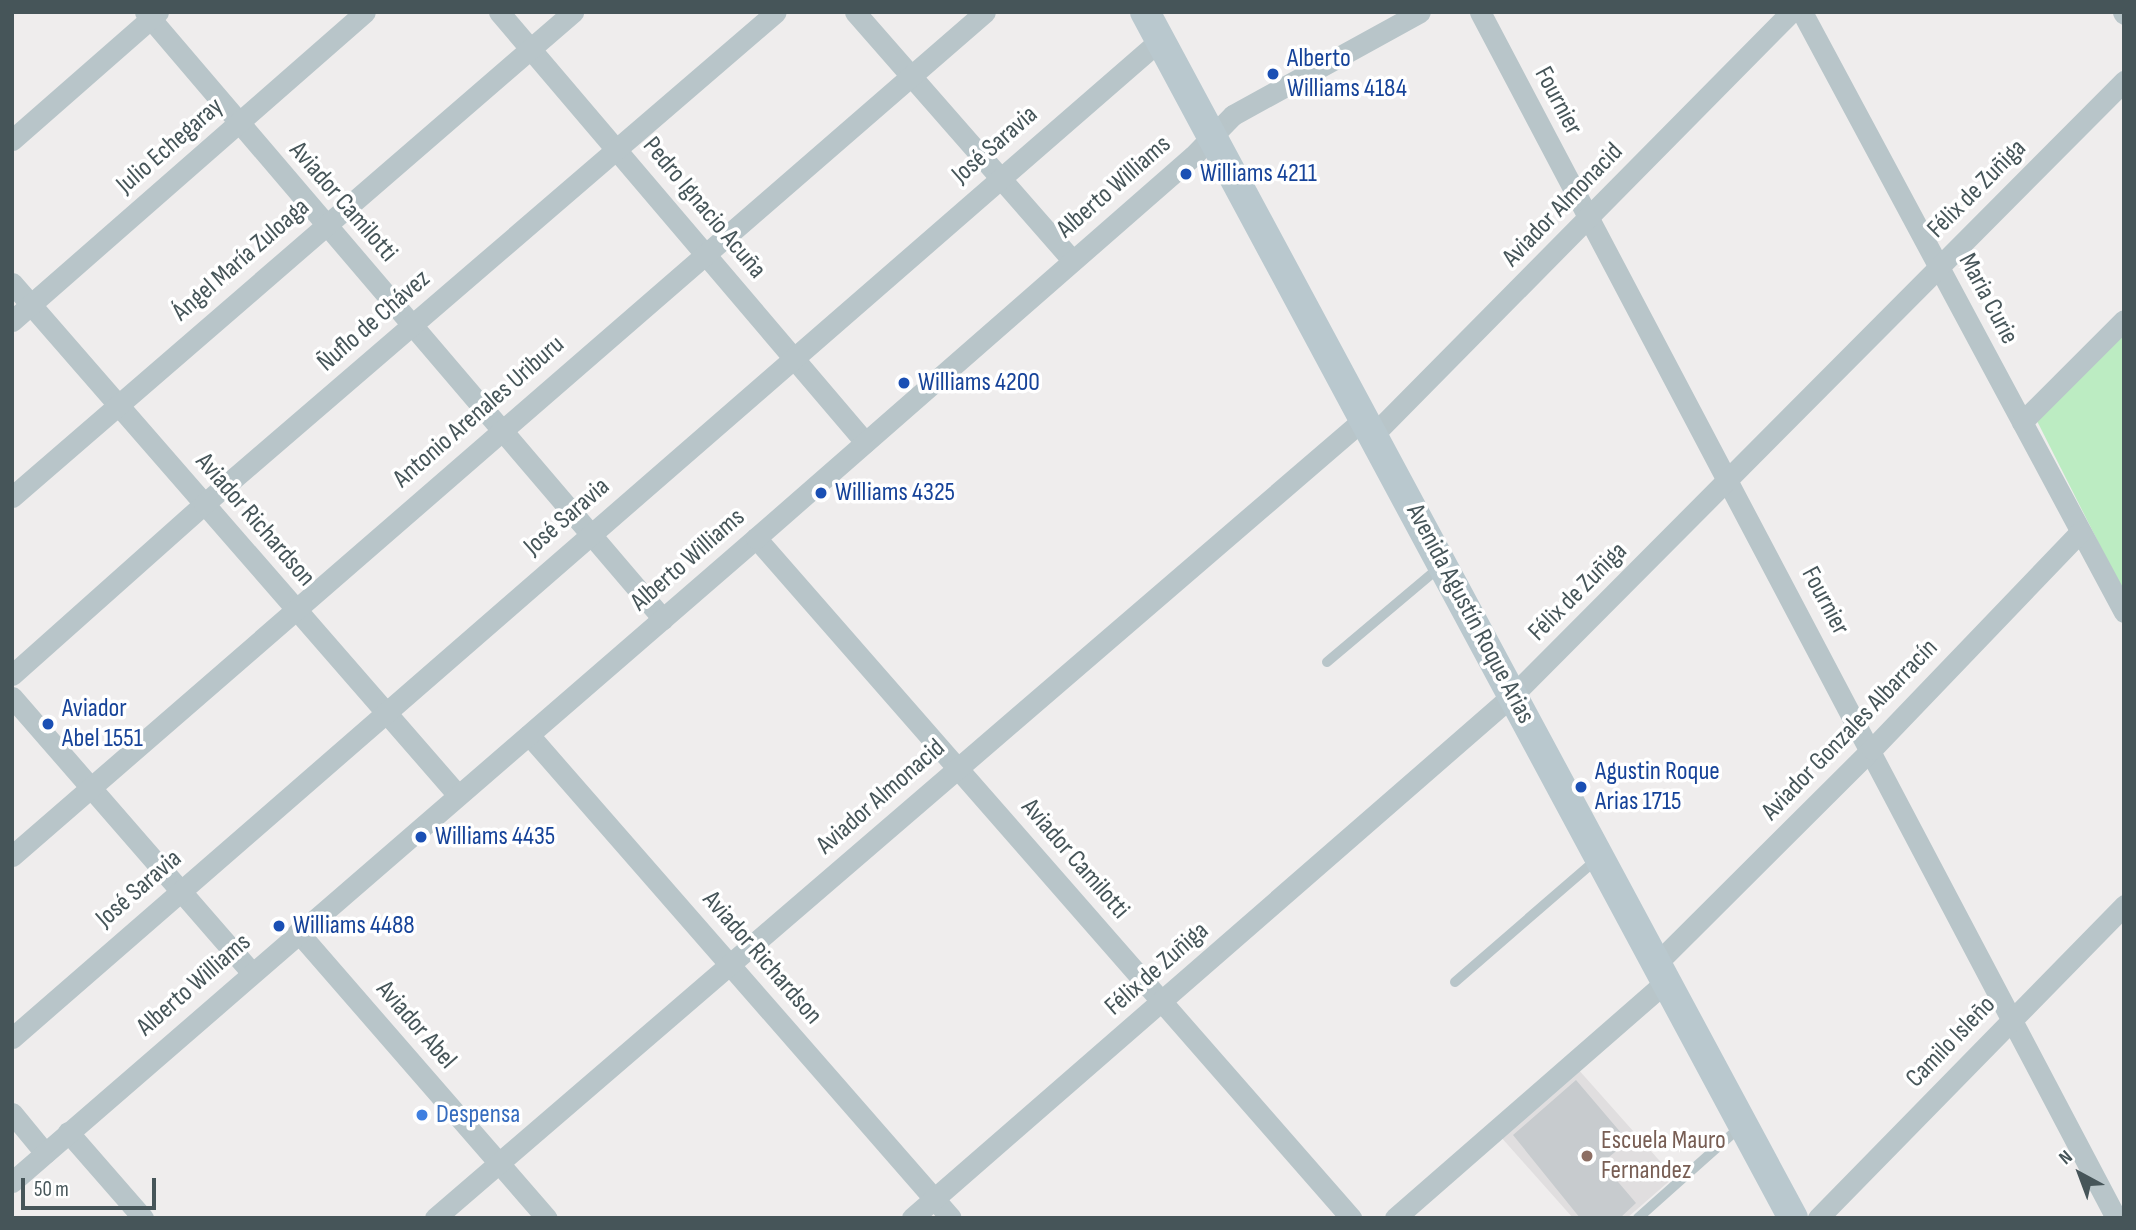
<!DOCTYPE html>
<meta charset="utf-8">
<style>
body{margin:0}
#map{position:relative;width:2136px;height:1230px;overflow:hidden;background:#efeded;font-family:"Sofia Sans Condensed",sans-serif}
div>[style]{position:absolute}
[style*='--x']{left:calc(var(--x)*1px);top:calc(var(--y)*1px);width:calc(var(--w)*1px);rotate:calc(var(--a)*1deg)}
.education>*{inset:0;background:#e0dedf}
.green>*{inset:0;background:#bcecc2}
.building>*{inset:0;background:#c7cbce}
.lane>*{height:10px;margin:-5px;padding:0 5px;transform-origin:5px;border-radius:5px;background:#b8c5c9}
.street>*{height:21px;margin:-10.5px;padding:0 10.5px;transform-origin:10.5px;border-radius:10.5px;background:#b8c5c9}
.secondary>*{height:30px;margin:-15px;padding:0 15px;transform-origin:15px;border-radius:15px;background:#b9c8ce}
.dots>*{width:19px;height:19px;translate:-50% -50%;box-sizing:border-box;border:4px solid #fff;border-radius:50%}
span{translate:-50% -50%;white-space:nowrap;text-align:center;line-height:1.15;-webkit-text-stroke:7px #fff;paint-order:stroke}
.transit-label{font-size:26px;color:#164399}
.left{translate:0 -50%;text-align:left}
.street-label{font-size:26px;color:#465559}
.shop-label{font-size:26px;color:#366cbe}
.education-label{font-size:26px;color:#785e54}
.frame{position:absolute;inset:0;border:14px solid #465559;pointer-events:none}
.north{position:absolute;left:2045px;top:1139px;width:70px;height:70px;-webkit-text-stroke:5px #fff;paint-order:stroke;rotate:319deg;font-size:19px;font-weight:700;line-height:28px;text-align:center;color:#465559}
.north::after{content:'';display:block;margin:auto;width:24px;height:32px;background:#465559;clip-path:polygon(50% 0,100% 100%,50% 72%,0 100%)}
.scale{position:absolute;left:21px;top:1178px;width:135px;height:32px;box-sizing:border-box;border:4px solid #465559;border-top:0;padding-left:9px;font-size:21px;line-height:24px;white-space:nowrap;color:#465559;-webkit-text-stroke:5px #fff;paint-order:stroke}
</style>
<div id="map">
<div class="education">
<i style="clip-path:polygon(1577px 1068px,1674px 1177px,1627px 1218px,1573px 1218px,1500px 1136px)"></i>
</div>
<div class="green">
<i style="clip-path:polygon(2124px 332px,2124px 593px,2036px 419px)"></i>
</div>
<div class="building">
<i style="clip-path:polygon(1576px 1080px,1628px 1141px,1602px 1163px,1636px 1203px,1620px 1218px,1580px 1218px,1513px 1135px)"></i>
</div>
<div class="lane">
<i style="--x:1327;--y:662;--w:149;--a:-40.1"></i>
<i style="--x:1455;--y:982;--w:188;--a:-40.9"></i>
<i style="--x:1638;--y:1218;--w:137;--a:-41.7"></i>
</div>
<div class="street">
<i style="--x:145;--y:12;--w:798;--a:49.52"></i>
<i style="--x:499;--y:12;--w:565;--a:49.6"></i>
<i style="--x:855;--y:12;--w:330;--a:48.8"></i>
<i style="--x:1480;--y:12;--w:1363;--a:62.19"></i>
<i style="--x:1802;--y:12;--w:681;--a:61.78"></i>
<i style="--x:2123;--y:12;--w:2;--a:63"></i>
<i style="--x:12;--y:140;--w:194;--a:-41.2"></i>
<i style="--x:12;--y:283;--w:678;--a:48.95"></i>
<i style="--x:12;--y:321;--w:469;--a:-41.2"></i>
<i style="--x:2022;--y:422;--w:144;--a:-45"></i>
<i style="--x:1373;--y:435;--w:595;--a:-45.34"></i>
<i style="--x:12;--y:497;--w:742;--a:-40.84"></i>
<i style="--x:756;--y:538;--w:904;--a:48.81"></i>
<i style="--x:12;--y:675;--w:257;--a:-41.7"></i>
<i style="--x:204;--y:504;--w:754;--a:-40.7"></i>
<i style="--x:12;--y:697;--w:364;--a:49"></i>
<i style="--x:529;--y:735;--w:641;--a:48.86"></i>
<i style="--x:12;--y:856;--w:1288;--a:-40.94"></i>
<i style="--x:298;--y:932;--w:379;--a:49"></i>
<i style="--x:1656;--y:964;--w:305;--a:-44.9"></i>
<i style="--x:1872;--y:749;--w:301;--a:-46.2"></i>
<i style="--x:12;--y:1038;--w:1521;--a:-41"></i>
<i style="--x:12;--y:1113;--w:52;--a:50.5"></i>
<i style="--x:68;--y:1132;--w:114;--a:48.9"></i>
<i style="--x:12;--y:1182;--w:984;--a:-40.88"></i>
<i style="--x:756;--y:538;--w:580;--a:-41.16"></i>
<i style="--x:1193;--y:156;--w:57;--a:-45.7"></i>
<i style="--x:1233;--y:115;--w:213;--a:-28.8"></i>
<i style="--x:435;--y:1218;--w:1227;--a:-40.7"></i>
<i style="--x:912;--y:1218;--w:798;--a:-41.04"></i>
<i style="--x:1514;--y:694;--w:865;--a:-45.14"></i>
<i style="--x:1395;--y:1218;--w:359;--a:-41.1"></i>
<i style="--x:1818;--y:1218;--w:438;--a:-45.6"></i>
</div>
<div class="secondary">
<i style="--x:1145;--y:12;--w:1369;--a:61.75"></i>
</div>
<div class="dots">
<i style="left:1273px;top:74px;background:#1a4fb4"></i>
<i style="left:1186px;top:174px;background:#1a4fb4"></i>
<i style="left:904px;top:383px;background:#1a4fb4"></i>
<i style="left:821px;top:493px;background:#1a4fb4"></i>
<i style="left:48px;top:724px;background:#1a4fb4"></i>
<i style="left:1581px;top:787px;background:#1a4fb4"></i>
<i style="left:421px;top:837px;background:#1a4fb4"></i>
<i style="left:279px;top:926px;background:#1a4fb4"></i>
<i style="left:422px;top:1115px;background:#3f7fe0"></i>
<i style="left:1587px;top:1156px;background:#8d6e63"></i>
</div>
<div class="transit-label">
<span class="left" style="left:1287px;top:74px">Alberto<br>Williams 4184</span>
<span class="left" style="left:1200px;top:174px">Williams 4211</span>
<span class="left" style="left:918px;top:383px">Williams 4200</span>
<span class="left" style="left:835px;top:493px">Williams 4325</span>
<span class="left" style="left:62px;top:724px">Aviador<br>Abel 1551</span>
<span class="left" style="left:1595px;top:787px">Agustin Roque<br>Arias 1715</span>
<span class="left" style="left:435px;top:837px">Williams 4435</span>
<span class="left" style="left:293px;top:926px">Williams 4488</span>
</div>
<div class="street-label">
<span style="left:1558px;top:101px;rotate:62deg">Fournier</span>
<span style="left:995px;top:145px;rotate:-41deg">José Saravia</span>
<span style="left:170px;top:146px;rotate:-41deg">Julio Echegaray</span>
<span style="left:1114px;top:187px;rotate:-41deg">Alberto Williams</span>
<span style="left:1977px;top:189px;rotate:-45deg">Félix de Zuñiga</span>
<span style="left:343px;top:202px;rotate:49deg">Aviador Camilotti</span>
<span style="left:1563px;top:205px;rotate:-46deg">Aviador Almonacid</span>
<span style="left:704px;top:208px;rotate:50deg">Pedro Ignacio Acuña</span>
<span style="left:241px;top:260px;rotate:-41deg">Ángel María Zuloaga</span>
<span style="left:1988px;top:299px;rotate:62deg">Maria Curie</span>
<span style="left:374px;top:321px;rotate:-41deg">Ñuflo de Chávez</span>
<span style="left:479px;top:412px;rotate:-41deg">Antonio Arenales Uriburu</span>
<span style="left:567px;top:517px;rotate:-41deg">José Saravia</span>
<span style="left:255px;top:520px;rotate:49deg">Aviador Richardson</span>
<span style="left:688px;top:560px;rotate:-41deg">Alberto Williams</span>
<span style="left:1578px;top:592px;rotate:-45deg">Félix de Zuñiga</span>
<span style="left:1825px;top:601px;rotate:62deg">Fournier</span>
<span style="left:1470px;top:614px;rotate:62deg">Avenida Agustín Roque Arias</span>
<span style="left:1850px;top:730px;rotate:-46deg">Aviador Gonzales Albarracín</span>
<span style="left:881px;top:797px;rotate:-41deg">Aviador Almonacid</span>
<span style="left:1075px;top:859px;rotate:49deg">Aviador Camilotti</span>
<span style="left:139px;top:889px;rotate:-41deg">José Saravia</span>
<span style="left:762px;top:958px;rotate:49deg">Aviador Richardson</span>
<span style="left:1157px;top:969px;rotate:-41deg">Félix de Zuñiga</span>
<span style="left:194px;top:985px;rotate:-41deg">Alberto Williams</span>
<span style="left:416px;top:1025px;rotate:49deg">Aviador Abel</span>
<span style="left:1951px;top:1042px;rotate:-46deg">Camilo Isleño</span>
</div>
<div class="shop-label">
<span class="left" style="left:436px;top:1115px">Despensa</span>
</div>
<div class="education-label">
<span class="left" style="left:1601px;top:1156px">Escuela Mauro<br>Fernandez</span>
</div>
<div class="frame"></div>
<div class="north">N</div>
<div class="scale">50 m</div>
</div>
